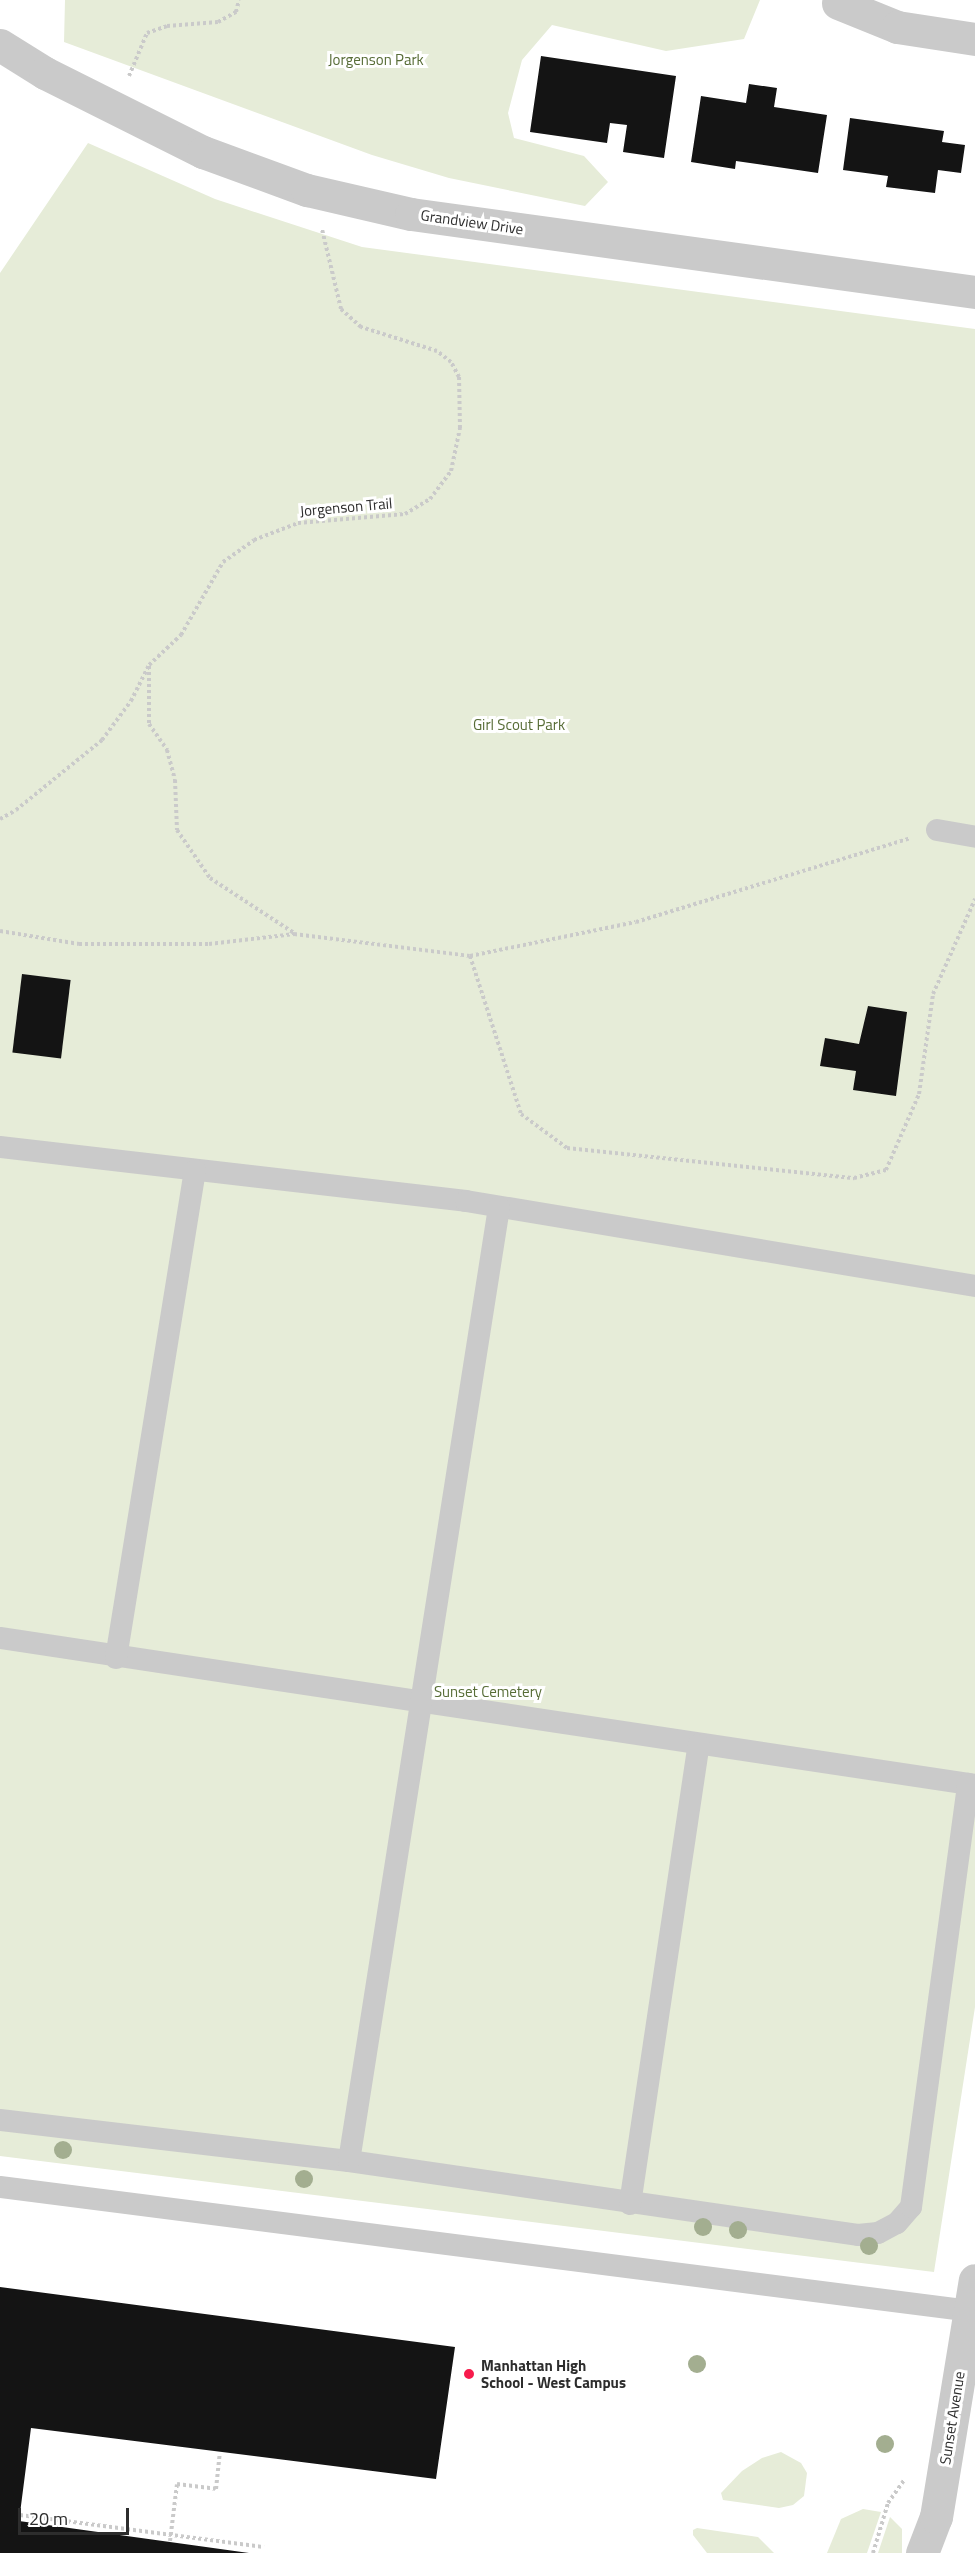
<!DOCTYPE html>
<style>
body{margin:0}
#map{position:relative;width:975px;height:2553px;overflow:hidden;background:#fff;font-family:"Titillium Web",sans-serif}
div>[style]{position:absolute}
[style*='--x']{left:calc(var(--x)*1px);top:calc(var(--y)*1px);width:calc(var(--w)*1px);rotate:calc(var(--a)*1deg)}
.green>*{inset:0;background:#e6ecd8}
.building>*{inset:0;background:#141414;transform-origin:0 0}
.path>*{height:4px;margin-top:-2px;transform-origin:0;background:repeating-linear-gradient(90deg,#cacaca 0 3px,transparent 0 6px)}
.lane>*{height:22px;margin:-11px;padding:0 11px;transform-origin:11px;border-radius:11px;background:#cacaca}
.street>*{height:33px;margin:-16.5px;padding:0 16.5px;transform-origin:16.5px;border-radius:16.5px;background:#cacaca}
.trees>*{width:18px;height:18px;margin:-9px;border-radius:50%;background:#a3ae90}
.dots>*{width:16px;height:16px;translate:-50% -50%;box-sizing:border-box;border:3px solid #fff;border-radius:50%}
span{translate:-50% -50%;white-space:nowrap;text-align:center;line-height:1.15;-webkit-text-stroke:6px #fff;paint-order:stroke}
.park-label{font-size:15px;color:#576c36}
.street-label{font-size:15px;color:#2d2d2d}
.poi-label{font-size:15px;color:#2d2d2d;font-weight:700}
.left{translate:0 -50%;text-align:left}
.scale{position:absolute;left:18px;top:2508px;width:111px;height:27px;box-sizing:border-box;border:3px solid #2d2d2d;border-top:0;padding-left:8px;font-size:18px;line-height:21px;white-space:nowrap;color:#2d2d2d;-webkit-text-stroke:4px #fff;paint-order:stroke}
</style>
<div id="map">
<div class="green">
<i style="clip-path:polygon(65px 0,760px 0,744px 39px,666px 51px,552px 25px,522px 60px,508px 113px,514px 138px,584px 156px,608px 182px,585px 206px,449px 178px,372px 155px,64px 42px)"></i>
<i style="clip-path:polygon(88px 143px,215px 199px,362px 247px,975px 329px,975px 2007px,934px 2272px,0 2156px,0 273px)"></i>
<i style="clip-path:polygon(781px 2452px,801px 2463px,807px 2473px,804px 2496px,793px 2505px,779px 2508px,723px 2500px,721px 2493px,742px 2471px,762px 2458px)"></i>
<i style="clip-path:polygon(863px 2509px,881px 2512px,867px 2553px,827px 2553px,841px 2519px)"></i>
<i style="clip-path:polygon(890px 2517px,902px 2529px,902px 2553px,878px 2553px)"></i>
<i style="clip-path:polygon(697px 2528px,758px 2537px,774px 2553px,707px 2553px,693px 2535px,693px 2530px)"></i>
</div>
<div class="building">
<i style="clip-path:polygon(541px 56px,676px 76px,664px 158px,623px 152px,627px 125px,610px 123px,607px 143px,530px 132px)"></i>
<i style="clip-path:polygon(749px 84px,777px 88px,774px 107px,827px 115px,818px 173px,736px 161px,735px 169px,691px 162px,701px 96px,746px 103px)"></i>
<i style="clip-path:polygon(850px 118px,944px 131px,942px 142px,965px 145px,961px 173px,938px 170px,935px 193px,886px 187px,888px 176px,843px 170px)"></i>
<i style="left:22px;top:974px;width:49px;height:79px;rotate:7deg"></i>
<i style="clip-path:polygon(868px 1006px,907px 1012px,896px 1096px,853px 1090px,856px 1071px,820px 1066px,825px 1038px,859px 1044px)"></i>
<i style="clip-path:polygon(0 2287px,455px 2347px,436px 2479px,31px 2428px,19px 2521px,249px 2553px,0 2553px)"></i>
</div>
<div class="path">
<i style="--x:129;--y:76;--w:47;--a:-67.3"></i>
<i style="--x:147;--y:33;--w:21;--a:-19"></i>
<i style="--x:167;--y:26;--w:51;--a:-4.5"></i>
<i style="--x:218;--y:22;--w:21;--a:-29"></i>
<i style="--x:236;--y:12;--w:12;--a:-76"></i>
<i style="--x:149;--y:666;--w:58;--a:90"></i>
<i style="--x:149;--y:724;--w:32;--a:55"></i>
<i style="--x:167;--y:750;--w:31;--a:75"></i>
<i style="--x:175;--y:780;--w:50;--a:87.7"></i>
<i style="--x:177;--y:830;--w:58;--a:55.5"></i>
<i style="--x:210;--y:878;--w:100;--a:33.2"></i>
<i style="--x:0;--y:819;--w:18;--a:-29"></i>
<i style="--x:16;--y:810;--w:111;--a:-39.1"></i>
<i style="--x:102;--y:740;--w:49;--a:-53.4"></i>
<i style="--x:131;--y:701;--w:40;--a:-63.4"></i>
<i style="--x:149;--y:665;--w:44;--a:-43.2"></i>
<i style="--x:181;--y:635;--w:84;--a:-60.1"></i>
<i style="--x:223;--y:562;--w:38;--a:-35"></i>
<i style="--x:254;--y:540;--w:47;--a:-21.1"></i>
<i style="--x:298;--y:523;--w:107;--a:-4.8"></i>
<i style="--x:405;--y:514;--w:29;--a:-31"></i>
<i style="--x:430;--y:499;--w:35;--a:-53"></i>
<i style="--x:451;--y:471;--w:44;--a:-78.2"></i>
<i style="--x:460;--y:428;--w:51;--a:-91.1"></i>
<i style="--x:459;--y:377;--w:17;--a:-118"></i>
<i style="--x:451;--y:362;--w:18;--a:-142"></i>
<i style="--x:437;--y:351;--w:80;--a:-162.5"></i>
<i style="--x:361;--y:327;--w:27;--a:-138"></i>
<i style="--x:341;--y:309;--w:82;--a:-103.4"></i>
<i style="--x:0;--y:931;--w:80;--a:9.3"></i>
<i style="--x:79;--y:944;--w:130;--a:0"></i>
<i style="--x:209;--y:944;--w:86;--a:-6.7"></i>
<i style="--x:294;--y:934;--w:177;--a:7.1"></i>
<i style="--x:470;--y:956;--w:169;--a:-11.6"></i>
<i style="--x:636;--y:922;--w:287;--a:-17"></i>
<i style="--x:470;--y:956;--w:166;--a:72.1"></i>
<i style="--x:521;--y:1114;--w:57;--a:36.5"></i>
<i style="--x:567;--y:1148;--w:289;--a:6"></i>
<i style="--x:854;--y:1178;--w:33;--a:-14"></i>
<i style="--x:886;--y:1170;--w:83;--a:-66.5"></i>
<i style="--x:919;--y:1094;--w:101;--a:-82"></i>
<i style="--x:933;--y:994;--w:104;--a:-66.1"></i>
<i style="--x:20;--y:2515;--w:246;--a:7.5"></i>
<i style="--x:170;--y:2541;--w:57;--a:-83"></i>
<i style="--x:177;--y:2484;--w:39;--a:7"></i>
<i style="--x:216;--y:2489;--w:36;--a:-84"></i>
<i style="--x:873;--y:2553;--w:52;--a:-73.3"></i>
<i style="--x:888;--y:2503;--w:28;--a:-55"></i>
</div>
<div class="lane">
<i style="--x:937;--y:830;--w:39;--a:10"></i>
<i style="--x:0;--y:1147;--w:469;--a:6.6"></i>
<i style="--x:466;--y:1201;--w:516;--a:9.48"></i>
<i style="--x:0;--y:1638;--w:986;--a:8.57"></i>
<i style="--x:116;--y:1658;--w:494;--a:-80.8"></i>
<i style="--x:0;--y:2120;--w:351;--a:6.7"></i>
<i style="--x:349;--y:2161;--w:514;--a:8.27"></i>
<i style="--x:858;--y:2235;--w:20;--a:-6"></i>
<i style="--x:878;--y:2233;--w:21;--a:-28"></i>
<i style="--x:897;--y:2223;--w:21;--a:-49"></i>
<i style="--x:911;--y:2207;--w:427;--a:-82.3"></i>
<i style="--x:349;--y:2161;--w:965;--a:-81.06"></i>
<i style="--x:0;--y:2187;--w:978;--a:7.28"></i>
<i style="--x:630;--y:2204;--w:464;--a:-81.5"></i>
</div>
<div class="street">
<i style="--x:838;--y:3;--w:64;--a:22.1"></i>
<i style="--x:897;--y:27;--w:79;--a:8.7"></i>
<i style="--x:0;--y:45;--w:53;--a:31.9"></i>
<i style="--x:45;--y:73;--w:177;--a:26.6"></i>
<i style="--x:203;--y:152;--w:111;--a:20.1"></i>
<i style="--x:307;--y:190;--w:107;--a:13"></i>
<i style="--x:411;--y:214;--w:569;--a:7.87"></i>
<i style="--x:922;--y:2553;--w:39;--a:-69"></i>
<i style="--x:936;--y:2517;--w:240;--a:-80.7"></i>
</div>
<div class="trees">
<i style="left:63px;top:2150px"></i>
<i style="left:304px;top:2179px"></i>
<i style="left:703px;top:2227px"></i>
<i style="left:738px;top:2230px"></i>
<i style="left:869px;top:2246px"></i>
<i style="left:697px;top:2364px"></i>
<i style="left:885px;top:2444px"></i>
</div>
<div class="dots">
<i style="left:469px;top:2374px;background:#f71b4c"></i>
</div>
<div class="park-label">
<span style="left:376px;top:60px">Jorgenson Park</span>
<span style="left:519px;top:725px">Girl Scout Park</span>
<span style="left:488px;top:1692px">Sunset Cemetery</span>
</div>
<div class="street-label">
<span style="left:472px;top:222px;rotate:8deg">Grandview Drive</span>
<span style="left:346px;top:507px;rotate:-5deg">Jorgenson Trail</span>
<span style="left:952px;top:2418px;rotate:-81deg">Sunset Avenue</span>
</div>
<div class="poi-label">
<span class="left" style="left:481px;top:2374px">Manhattan High<br>School - West Campus</span>
</div>
<div class="scale">20 m</div>
</div>
